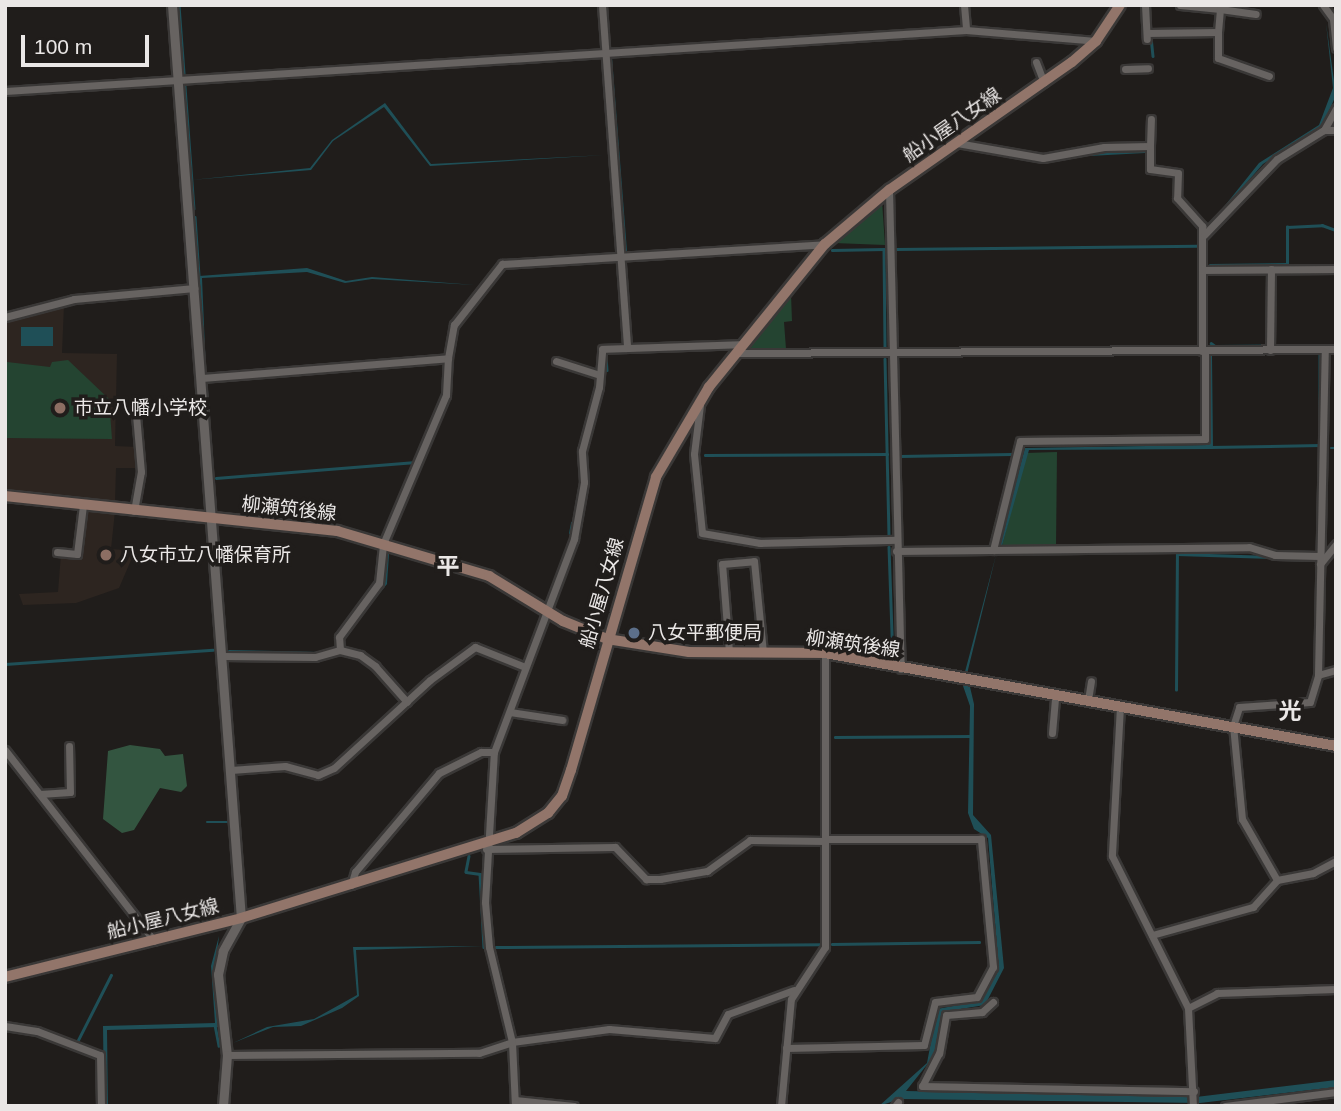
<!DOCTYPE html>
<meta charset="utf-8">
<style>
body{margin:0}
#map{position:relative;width:1341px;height:1111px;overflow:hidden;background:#201d1b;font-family:Arial,"Noto Sans JP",sans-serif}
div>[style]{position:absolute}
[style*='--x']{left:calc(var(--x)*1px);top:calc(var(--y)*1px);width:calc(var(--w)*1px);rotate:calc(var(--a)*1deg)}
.built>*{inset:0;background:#2d2520}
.green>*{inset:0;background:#244431}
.forest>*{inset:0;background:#335540}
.water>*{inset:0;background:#1f4f57;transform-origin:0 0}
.stream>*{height:2.5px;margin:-1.25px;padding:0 1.25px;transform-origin:1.25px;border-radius:1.25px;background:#1f4f57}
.roads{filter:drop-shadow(2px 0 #3a3837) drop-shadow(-2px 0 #3a3837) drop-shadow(0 2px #3a3837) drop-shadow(0 -2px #3a3837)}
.minor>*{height:7px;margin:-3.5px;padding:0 3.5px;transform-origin:3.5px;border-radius:3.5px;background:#676361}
.tertiary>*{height:9px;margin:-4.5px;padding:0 4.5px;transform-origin:4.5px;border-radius:4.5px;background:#676361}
.secondary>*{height:10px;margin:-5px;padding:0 5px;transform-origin:5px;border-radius:5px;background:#92756a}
.dots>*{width:19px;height:19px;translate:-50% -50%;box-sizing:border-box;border:4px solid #201d1b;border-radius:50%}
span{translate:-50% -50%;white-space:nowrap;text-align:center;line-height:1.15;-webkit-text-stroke:7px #201d1b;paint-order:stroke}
.street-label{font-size:19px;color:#eae7e6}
.poi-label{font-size:19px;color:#eae7e6}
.left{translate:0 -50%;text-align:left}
.quarter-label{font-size:23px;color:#eae7e6;font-weight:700}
.frame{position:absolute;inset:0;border:7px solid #eae7e6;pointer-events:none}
.scale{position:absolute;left:21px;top:35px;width:128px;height:32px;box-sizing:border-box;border:4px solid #eae7e6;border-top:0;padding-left:9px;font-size:21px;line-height:24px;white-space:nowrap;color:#eae7e6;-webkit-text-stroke:5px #201d1b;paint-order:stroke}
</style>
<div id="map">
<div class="built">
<i style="clip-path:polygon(64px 305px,62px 353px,117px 354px,115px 446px,137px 447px,137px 468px,116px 468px,115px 503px,5px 491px,5px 320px)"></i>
<i style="clip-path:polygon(85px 507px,115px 511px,111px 549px,135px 551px,119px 588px,76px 603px,23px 605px,19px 594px,58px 592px,61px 554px,79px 556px)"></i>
</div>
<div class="green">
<i style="clip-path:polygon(882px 201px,885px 245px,834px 243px,849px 228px)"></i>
<i style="clip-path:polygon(791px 294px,792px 321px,784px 322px,786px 349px,744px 350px)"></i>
<i style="clip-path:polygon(68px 360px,109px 399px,112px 439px,7px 438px,7px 362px,50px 367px,52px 362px)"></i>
<i style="clip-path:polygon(1057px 452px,1056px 546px,1002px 546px,1026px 453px)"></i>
</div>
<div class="forest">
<i style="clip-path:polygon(130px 745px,160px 749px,165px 756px,183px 754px,187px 786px,181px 792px,160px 788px,134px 830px,122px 833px,103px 819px,108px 751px)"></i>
</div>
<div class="water">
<i style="clip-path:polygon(1326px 23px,1336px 95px,1323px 125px,1263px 164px,1207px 228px,1259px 163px,1319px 125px,1333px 88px)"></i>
<i style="clip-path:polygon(610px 57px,612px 57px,627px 251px,624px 251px)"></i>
<i style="clip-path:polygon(385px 103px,431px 164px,605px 155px,430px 166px,384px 107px,333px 141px,311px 170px,191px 180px,310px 168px,332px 140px)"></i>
<i style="clip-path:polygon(307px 268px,346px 281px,372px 277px,475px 285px,372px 279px,345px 283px,307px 272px,202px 278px,206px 372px,199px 276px)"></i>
<i style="left:21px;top:327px;width:32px;height:19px"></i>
<i style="clip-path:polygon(1208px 356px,1212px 356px,1213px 449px,1029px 450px,1002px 546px,999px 545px,1025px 448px,1208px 445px)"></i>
<i style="clip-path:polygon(996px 555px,967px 674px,974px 704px,973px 815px,991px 835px,1004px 968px,985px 1005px,942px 1012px,934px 1056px,906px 1091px,1196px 1097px,1336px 1080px,1336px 1087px,1200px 1103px,900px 1099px,879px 1106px,927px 1063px,937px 1009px,980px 1001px,999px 970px,988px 838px,974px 829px,968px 813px,970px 706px,962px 683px)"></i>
<i style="clip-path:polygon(219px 936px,214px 978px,219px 1027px,107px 1030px,108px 1106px,104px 1106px,103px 1026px,215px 1023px,211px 966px)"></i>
<i style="clip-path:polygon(484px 946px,356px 950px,359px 996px,342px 1008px,301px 1026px,273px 1027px,233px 1043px,267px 1027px,314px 1019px,357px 995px,353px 947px)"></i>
</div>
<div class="stream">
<i style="--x:179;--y:5;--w:204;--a:85.8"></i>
<i style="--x:1151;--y:37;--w:19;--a:84"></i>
<i style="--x:1089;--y:154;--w:55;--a:-3.1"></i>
<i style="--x:195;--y:217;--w:59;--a:86.1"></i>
<i style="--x:895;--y:249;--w:302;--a:-0.6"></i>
<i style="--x:832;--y:250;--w:52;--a:-1.1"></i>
<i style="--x:884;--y:249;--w:99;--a:89.4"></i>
<i style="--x:1210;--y:265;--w:77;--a:-0.7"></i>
<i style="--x:1287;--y:264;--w:37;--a:-90"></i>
<i style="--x:1287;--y:227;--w:35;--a:-3"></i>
<i style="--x:1322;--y:225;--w:15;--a:20"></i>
<i style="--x:1211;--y:343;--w:5;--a:37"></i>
<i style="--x:1215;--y:346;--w:121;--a:-0.5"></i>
<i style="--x:1320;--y:354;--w:77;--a:90"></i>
<i style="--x:606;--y:356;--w:14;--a:86"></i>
<i style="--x:885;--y:359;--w:177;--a:88.7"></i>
<i style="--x:1210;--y:447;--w:110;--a:-1"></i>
<i style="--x:1331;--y:448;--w:5;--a:0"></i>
<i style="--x:705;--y:455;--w:182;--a:-0.3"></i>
<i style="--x:900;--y:456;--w:111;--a:-1"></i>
<i style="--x:216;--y:478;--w:200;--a:-4.6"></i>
<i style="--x:570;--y:533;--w:10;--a:-79"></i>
<i style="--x:889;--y:547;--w:115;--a:88"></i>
<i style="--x:1289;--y:559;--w:25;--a:2"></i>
<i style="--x:5;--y:599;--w:47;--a:90"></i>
<i style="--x:356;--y:619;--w:46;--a:-51.1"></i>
<i style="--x:385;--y:583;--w:31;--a:-86"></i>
<i style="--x:229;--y:651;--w:90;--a:1.3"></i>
<i style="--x:5;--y:664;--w:208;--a:-3.9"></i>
<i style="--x:1176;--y:690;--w:136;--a:-89.6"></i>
<i style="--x:1177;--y:554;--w:95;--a:1.8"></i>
<i style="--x:835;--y:737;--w:136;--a:-0.4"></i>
<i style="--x:329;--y:767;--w:14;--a:-39"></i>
<i style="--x:207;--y:822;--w:20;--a:0"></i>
<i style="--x:469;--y:856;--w:16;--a:101"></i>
<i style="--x:466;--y:872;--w:14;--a:8"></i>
<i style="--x:480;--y:874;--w:73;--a:86.9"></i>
<i style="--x:832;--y:944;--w:147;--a:-0.8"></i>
<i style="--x:496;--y:947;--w:325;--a:-0.5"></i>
<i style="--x:215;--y:1025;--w:21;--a:79"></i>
<i style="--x:76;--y:1044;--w:77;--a:-63.1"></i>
</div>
<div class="roads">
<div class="minor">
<i style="--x:602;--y:5;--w:344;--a:85.8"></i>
<i style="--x:964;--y:5;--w:25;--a:85"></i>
<i style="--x:1145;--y:5;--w:34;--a:87"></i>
<i style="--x:1180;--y:5;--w:40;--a:5.7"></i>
<i style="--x:1323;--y:5;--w:17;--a:54"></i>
<i style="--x:1333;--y:19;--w:29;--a:84"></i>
<i style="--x:1218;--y:32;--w:23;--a:-85"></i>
<i style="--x:1220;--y:9;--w:36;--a:8"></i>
<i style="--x:1147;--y:33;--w:71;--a:-0.8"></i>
<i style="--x:1218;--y:32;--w:26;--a:90"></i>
<i style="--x:1218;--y:58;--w:54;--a:19.4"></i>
<i style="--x:1036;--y:62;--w:22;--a:69"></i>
<i style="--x:1125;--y:69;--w:23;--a:-2"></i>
<i style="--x:5;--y:91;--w:963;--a:-3.63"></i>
<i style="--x:966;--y:30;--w:130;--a:4.8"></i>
<i style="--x:1324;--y:130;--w:12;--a:0"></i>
<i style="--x:957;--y:143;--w:87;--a:9.9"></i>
<i style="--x:1043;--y:158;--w:62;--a:-10.2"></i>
<i style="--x:1104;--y:147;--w:46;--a:-1.2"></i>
<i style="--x:1150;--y:146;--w:23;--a:90"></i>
<i style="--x:1150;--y:169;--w:28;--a:8"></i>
<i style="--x:1178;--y:173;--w:25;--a:92"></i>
<i style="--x:1177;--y:198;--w:38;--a:48"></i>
<i style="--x:1202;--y:226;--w:125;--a:90"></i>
<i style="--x:1150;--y:146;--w:27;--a:-88"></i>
<i style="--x:889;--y:190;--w:479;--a:88.6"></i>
<i style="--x:1204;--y:235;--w:105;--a:-46.2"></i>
<i style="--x:1277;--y:159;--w:55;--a:-31.7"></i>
<i style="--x:1324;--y:130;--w:25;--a:-61"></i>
<i style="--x:1202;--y:270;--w:134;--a:-0.4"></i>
<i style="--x:5;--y:317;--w:71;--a:-14.6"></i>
<i style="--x:74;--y:299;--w:121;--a:-5.2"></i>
<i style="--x:1270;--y:350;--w:81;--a:-89.3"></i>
<i style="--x:736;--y:353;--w:600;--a:-0.38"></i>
<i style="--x:556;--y:361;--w:46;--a:17.7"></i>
<i style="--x:202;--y:378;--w:247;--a:-4.6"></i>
<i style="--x:448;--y:358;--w:34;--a:-80"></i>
<i style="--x:454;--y:325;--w:78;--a:-51.8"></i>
<i style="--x:502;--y:264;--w:324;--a:-3.5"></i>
<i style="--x:700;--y:405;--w:49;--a:97"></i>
<i style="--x:694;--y:454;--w:79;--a:84.2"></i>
<i style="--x:702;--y:533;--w:59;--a:9.8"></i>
<i style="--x:760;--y:543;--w:135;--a:-1.3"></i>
<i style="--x:134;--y:511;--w:40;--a:-80"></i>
<i style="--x:141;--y:472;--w:69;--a:-95"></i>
<i style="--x:993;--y:550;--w:112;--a:-76.1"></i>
<i style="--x:1020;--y:441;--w:185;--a:-0.6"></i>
<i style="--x:1205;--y:439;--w:88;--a:-90"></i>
<i style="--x:896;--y:551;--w:353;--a:-0.6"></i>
<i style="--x:1249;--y:547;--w:27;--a:17"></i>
<i style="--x:1275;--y:555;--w:44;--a:1.3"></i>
<i style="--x:57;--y:552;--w:20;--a:6"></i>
<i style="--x:77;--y:554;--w:49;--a:-83"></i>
<i style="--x:1320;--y:564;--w:26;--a:-51"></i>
<i style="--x:340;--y:650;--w:13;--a:-94"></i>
<i style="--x:339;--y:637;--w:67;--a:-53.5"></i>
<i style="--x:379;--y:583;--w:39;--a:-84"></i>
<i style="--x:383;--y:544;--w:162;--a:-67.1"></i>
<i style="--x:446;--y:395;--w:37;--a:-87"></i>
<i style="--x:729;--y:652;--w:88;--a:-94.5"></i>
<i style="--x:722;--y:564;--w:32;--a:-5"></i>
<i style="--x:754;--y:561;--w:91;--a:84.4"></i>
<i style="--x:222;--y:656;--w:93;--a:0.6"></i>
<i style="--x:315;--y:657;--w:26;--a:-16"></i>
<i style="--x:340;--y:650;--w:21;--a:14"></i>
<i style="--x:360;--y:655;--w:19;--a:36"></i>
<i style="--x:375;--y:666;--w:48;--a:48.4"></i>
<i style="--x:1318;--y:675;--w:19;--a:-16"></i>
<i style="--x:1088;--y:700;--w:19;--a:-81"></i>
<i style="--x:1120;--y:706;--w:150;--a:93.1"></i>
<i style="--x:1112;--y:856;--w:170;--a:63.4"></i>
<i style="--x:1188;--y:1008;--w:98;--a:87.1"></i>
<i style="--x:510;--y:712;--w:53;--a:8.7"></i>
<i style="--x:1052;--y:733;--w:38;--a:-85"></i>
<i style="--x:5;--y:750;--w:242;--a:52"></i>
<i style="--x:231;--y:770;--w:54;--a:-4.2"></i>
<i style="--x:285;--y:766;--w:34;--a:15"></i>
<i style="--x:318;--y:775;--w:17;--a:-24"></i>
<i style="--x:334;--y:768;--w:130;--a:-42.5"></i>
<i style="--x:430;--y:680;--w:56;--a:-36.3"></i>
<i style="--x:475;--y:647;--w:54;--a:21.8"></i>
<i style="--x:40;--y:794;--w:30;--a:-4"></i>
<i style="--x:70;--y:792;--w:46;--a:-91.2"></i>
<i style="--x:486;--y:849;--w:129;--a:-0.9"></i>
<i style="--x:615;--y:847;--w:45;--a:45.9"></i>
<i style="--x:646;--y:879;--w:14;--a:0"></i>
<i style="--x:660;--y:879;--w:48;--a:-9.7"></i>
<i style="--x:707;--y:871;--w:53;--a:-35.8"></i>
<i style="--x:750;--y:840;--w:75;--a:0.8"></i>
<i style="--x:1277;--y:880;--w:70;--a:-119.8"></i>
<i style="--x:1242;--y:819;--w:93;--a:-95.5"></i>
<i style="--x:1233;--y:726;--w:20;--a:-72"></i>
<i style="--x:1239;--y:707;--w:71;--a:-4"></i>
<i style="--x:1310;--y:702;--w:28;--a:-73"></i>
<i style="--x:1318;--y:675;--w:326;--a:-88.8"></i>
<i style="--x:351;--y:885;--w:14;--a:-73"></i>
<i style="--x:355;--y:872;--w:130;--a:-49.7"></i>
<i style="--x:439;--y:773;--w:47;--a:-26.6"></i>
<i style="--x:481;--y:752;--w:13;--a:0"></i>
<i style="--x:1152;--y:935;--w:105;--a:-15.5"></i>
<i style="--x:1253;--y:907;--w:36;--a:-48"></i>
<i style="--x:1277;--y:880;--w:37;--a:-11"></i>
<i style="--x:1313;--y:873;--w:26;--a:-28"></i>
<i style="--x:993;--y:1002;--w:15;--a:138"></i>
<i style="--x:982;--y:1012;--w:36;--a:175"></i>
<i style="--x:946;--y:1015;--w:39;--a:100"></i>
<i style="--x:939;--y:1053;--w:37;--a:117"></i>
<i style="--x:922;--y:1086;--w:272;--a:1.1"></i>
<i style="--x:1188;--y:1008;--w:33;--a:-27"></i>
<i style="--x:1217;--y:993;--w:119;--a:-1.9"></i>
<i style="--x:5;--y:1026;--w:32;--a:9"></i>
<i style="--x:37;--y:1031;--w:67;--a:20.9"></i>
<i style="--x:100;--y:1055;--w:51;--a:88.9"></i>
<i style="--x:786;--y:1048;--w:138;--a:-1.2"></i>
<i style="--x:924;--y:1045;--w:44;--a:-75.7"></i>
<i style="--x:935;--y:1002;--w:42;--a:-6.8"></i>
<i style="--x:977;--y:997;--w:34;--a:-62"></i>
<i style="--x:993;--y:967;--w:129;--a:-95.4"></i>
<i style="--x:981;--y:839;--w:156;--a:180"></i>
<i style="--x:227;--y:1055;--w:252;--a:-0.5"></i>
<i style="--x:479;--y:1053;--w:35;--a:-18"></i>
<i style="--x:512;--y:1042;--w:98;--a:-7.6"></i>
<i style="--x:609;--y:1029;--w:106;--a:4.9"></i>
<i style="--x:715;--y:1038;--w:27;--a:-62"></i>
<i style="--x:728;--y:1014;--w:70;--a:-20"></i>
<i style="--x:515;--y:1100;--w:59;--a:5.8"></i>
<i style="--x:515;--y:1106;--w:64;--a:-92.7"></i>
<i style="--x:512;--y:1042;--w:98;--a:-103.6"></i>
<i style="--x:489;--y:947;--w:45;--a:-95.1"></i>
<i style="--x:485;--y:902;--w:150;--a:-86.6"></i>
<i style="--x:494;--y:752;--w:228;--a:-69.4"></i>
<i style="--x:574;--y:539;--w:58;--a:-80"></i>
<i style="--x:584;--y:482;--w:31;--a:-94"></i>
<i style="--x:582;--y:451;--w:66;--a:-75.1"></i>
<i style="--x:599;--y:387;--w:38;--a:-85"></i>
<i style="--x:602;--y:349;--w:141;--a:-2"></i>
<i style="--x:781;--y:1106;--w:107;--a:-84.7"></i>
<i style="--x:791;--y:999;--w:62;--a:-56.8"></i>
<i style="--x:825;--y:947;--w:294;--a:-90"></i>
<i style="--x:895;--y:1106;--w:5;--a:-53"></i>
<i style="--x:1225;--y:1106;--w:112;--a:-7.2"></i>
</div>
<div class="tertiary">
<i style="--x:172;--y:5;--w:916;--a:85.68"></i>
<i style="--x:241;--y:918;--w:38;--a:119"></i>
<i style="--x:223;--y:951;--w:24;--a:102"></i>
<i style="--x:218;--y:974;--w:81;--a:83.7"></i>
<i style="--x:227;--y:1055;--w:51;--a:94.5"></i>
</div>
<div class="secondary">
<i style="--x:5;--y:496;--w:334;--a:6"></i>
<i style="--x:337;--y:531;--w:159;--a:16.5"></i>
<i style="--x:489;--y:576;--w:87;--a:31.3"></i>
<i style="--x:563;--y:621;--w:48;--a:22.2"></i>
<i style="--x:607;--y:639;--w:83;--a:9"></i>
<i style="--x:689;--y:652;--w:136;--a:0.4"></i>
<i style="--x:825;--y:653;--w:519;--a:10.31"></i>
<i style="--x:5;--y:977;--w:243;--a:-14"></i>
<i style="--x:241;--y:918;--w:288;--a:-17.2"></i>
<i style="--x:516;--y:833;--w:38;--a:-32"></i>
<i style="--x:548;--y:813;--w:22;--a:-51"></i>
<i style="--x:562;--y:796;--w:28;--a:-71"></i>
<i style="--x:571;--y:770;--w:305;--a:-73.8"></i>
<i style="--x:656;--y:477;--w:104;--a:-59.5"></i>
<i style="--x:709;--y:387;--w:184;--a:-51"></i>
<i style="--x:825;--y:244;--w:84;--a:-40.2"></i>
<i style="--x:889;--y:190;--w:223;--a:-35"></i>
<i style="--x:1072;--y:62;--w:32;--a:-41"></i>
<i style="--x:1096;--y:41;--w:43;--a:-56.3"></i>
</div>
</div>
<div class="dots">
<i style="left:60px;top:408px;background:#8d6e63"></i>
<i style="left:106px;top:555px;background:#8d6e63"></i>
<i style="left:634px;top:633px;background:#5c6f8a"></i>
</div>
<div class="street-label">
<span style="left:952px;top:125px;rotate:-35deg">船小屋八女線</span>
<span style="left:289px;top:509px;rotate:6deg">柳瀬筑後線</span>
<span style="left:602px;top:593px;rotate:-74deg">船小屋八女線</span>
<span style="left:853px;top:644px;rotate:8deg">柳瀬筑後線</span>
<span style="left:163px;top:919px;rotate:-14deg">船小屋八女線</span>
</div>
<div class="poi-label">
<span class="left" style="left:74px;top:408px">市立八幡小学校</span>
<span class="left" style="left:120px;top:555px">八女市立八幡保育所</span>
<span class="left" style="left:648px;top:633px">八女平郵便局</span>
</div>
<div class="quarter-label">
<span style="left:448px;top:566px">平</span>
<span style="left:1290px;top:711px">光</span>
</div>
<div class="frame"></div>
<div class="scale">100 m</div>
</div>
